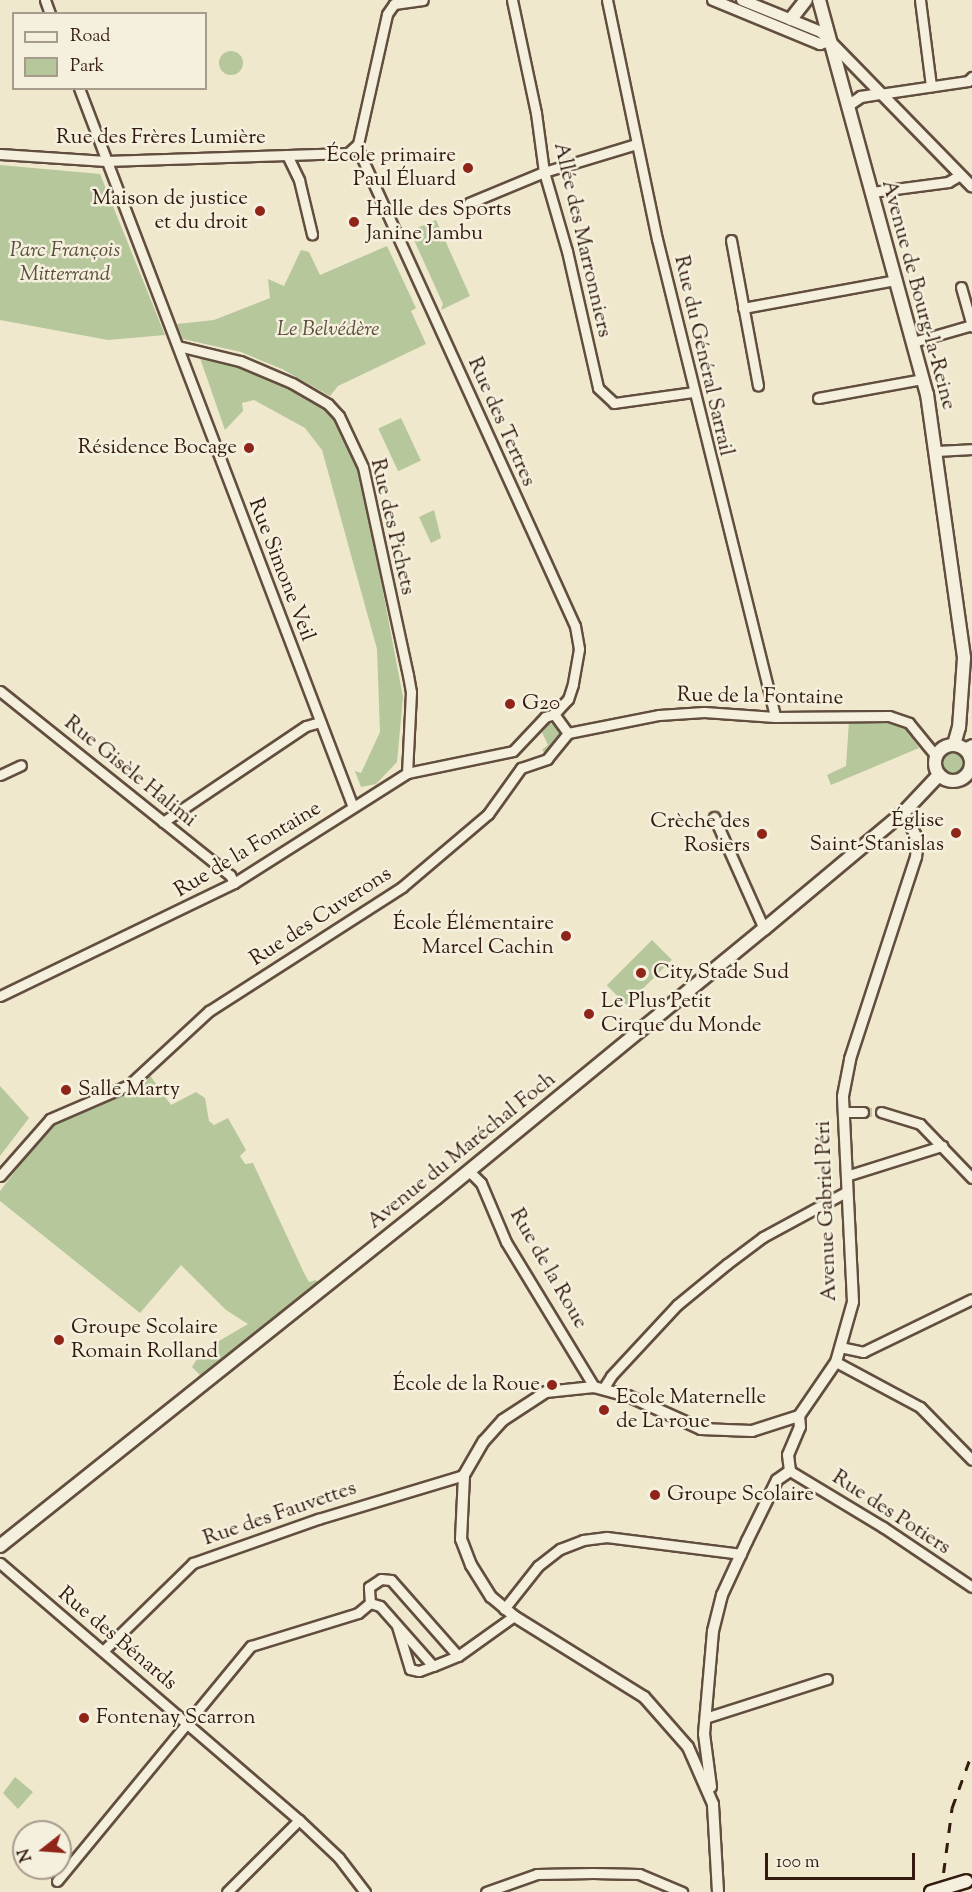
<!DOCTYPE html>
<meta charset="utf-8">
<style>
body{margin:0}
#map{position:relative;width:972px;height:1892px;overflow:hidden;background:#f0e8cc;font-family:"Sorts Mill Goudy",serif}
div>[style]{position:absolute}
[style*='--x']{left:calc(var(--x)*1px);top:calc(var(--y)*1px);width:calc(var(--w)*1px);rotate:calc(var(--a)*1deg)}
.green>*{inset:0;background:#b5c79b;transform-origin:0 0}
.round{border-radius:50%}
.minor-tunnel>*{height:9px;margin-top:-4.5px;transform-origin:0;background:repeating-linear-gradient(90deg,#cabfa6 0 9px,transparent 0 13.5px)}
.roads{filter:drop-shadow(2px 0 #624e3f) drop-shadow(-2px 0 #624e3f) drop-shadow(0 2px #624e3f) drop-shadow(0 -2px #624e3f)}
.minor>*{height:9px;margin:-4.5px;padding:0 4.5px;transform-origin:4.5px;border-radius:4.5px;background:#f5f0de}
.tertiary>*{height:10px;margin:-5px;padding:0 5px;transform-origin:5px;border-radius:5px;background:#f5f0de}
.secondary>*{height:12px;margin:-6px;padding:0 6px;transform-origin:6px;border-radius:6px;background:#f5f0de}
.secondary>.ring{margin:-6px;padding:0;box-sizing:content-box;background:none;border:12px solid #f5f0de;border-radius:50%}
.rail>*{height:3px;margin-top:-1.5px;transform-origin:0;background:repeating-linear-gradient(90deg,#331b10 0 10px,transparent 0 20px)}
.bridges{filter:drop-shadow(2px 0 #331b10) drop-shadow(-2px 0 #331b10) drop-shadow(0 2px #331b10) drop-shadow(0 -2px #331b10)}
.secondary-bridge>*{height:12px;margin:-6px;padding:0 6px;transform-origin:6px;border-radius:6px;background:#f5f0de}
.dots>*{width:16px;height:16px;translate:-50% -50%;box-sizing:border-box;border:3px solid #f5f0de;border-radius:50%}
span{translate:-50% -50%;white-space:nowrap;text-align:center;line-height:1.15;-webkit-text-stroke:5px #f5f0de;paint-order:stroke}
.street-label{font-size:21px;color:#331b10}
.poi-label{font-size:21px;color:#331b10}
.right{translate:-100% -50%;text-align:right}
.left{translate:0 -50%;text-align:left}
.park-label{font-size:21px;color:#5a4f3a;font-style:italic}
.legend{position:absolute;left:12px;top:12px;width:195px;height:78px;box-sizing:border-box;background:#f5f0de;border:2px solid #a79b8c;margin:0;padding:8px 10px;list-style:none;font-size:18px;color:#331b10}
.legend li{display:flex;align-items:center;gap:12px;height:30px}
.legend b{width:30px;border:2px solid #a79b8c}
.north{position:absolute;left:12px;top:1820px;width:60px;height:60px;box-sizing:border-box;background:#f5f0de;border:2px solid #a79b8c;border-radius:50%;rotate:253deg;font-size:16px;font-weight:700;line-height:24px;text-align:center;color:#331b10}
.north::after{content:'';display:block;margin:auto;width:21px;height:27px;background:#8f2418;clip-path:polygon(50% 0,100% 100%,50% 72%,0 100%)}
.scale{position:absolute;left:765px;top:1853px;width:150px;height:27px;box-sizing:border-box;border:3px solid #331b10;border-top:0;padding-left:8px;font-size:18px;line-height:21px;white-space:nowrap;color:#331b10;-webkit-text-stroke:4px #f5f0de;paint-order:stroke}
</style>
<div id="map">
<div class="green">
<i class="round" style="left:219px;top:51px;width:24px;height:24px"></i>
<i style="clip-path:polygon(0 165px,100px 174px,165px 335px,108px 340px,0 320px)"></i>
<i style="clip-path:polygon(436px 220px,470px 296px,441px 310px,443px 304px,410px 231px)"></i>
<i style="clip-path:polygon(387px 246px,416px 308px,411px 311px,426px 344px,338px 386px,330px 396px,282px 369px,241px 352px,183px 339px,177px 324px,214px 320px,270px 298px,268px 279px,284px 286px,301px 250px,309px 252px,320px 275px)"></i>
<i style="clip-path:polygon(200px 358px,237px 365px,324px 405px,340px 426px,360px 470px,403px 697px,397px 762px,376px 784px,361px 787px,355px 771px,361px 773px,380px 732px,377px 649px,322px 450px,305px 428px,254px 400px,242px 403px,243px 411px,225px 430px)"></i>
<i style="left:401px;top:418px;width:47px;height:25px;rotate:65deg"></i>
<i style="clip-path:polygon(434px 510px,441px 538px,431px 543px,419px 517px)"></i>
<i style="clip-path:polygon(887px 720px,906px 730px,919px 748px,831px 785px,827px 775px,846px 766px,849px 721px)"></i>
<i style="clip-path:polygon(546px 722px,558px 726px,560px 737px,546px 754px,542px 750px,548px 745px,539px 726px)"></i>
<i class="round" style="left:942px;top:752px;width:22px;height:22px"></i>
<i style="left:652px;top:940px;width:28px;height:64px;rotate:45deg"></i>
<i style="clip-path:polygon(149px 1074px,171px 1105px,196px 1092px,205px 1098px,209px 1121px,214px 1125px,228px 1118px,246px 1150px,240px 1156px,245px 1164px,253px 1163px,304px 1273px,309px 1282px,316px 1280px,321px 1286px,201px 1376px,192px 1367px,202px 1351px,248px 1324px,226px 1310px,181px 1265px,140px 1313px,0 1201px,0 1191px,50px 1126px,101px 1105px)"></i>
<i style="clip-path:polygon(0 1086px,29px 1118px,0 1156px)"></i>
<i style="clip-path:polygon(15px 1777px,33px 1792px,18px 1809px,3px 1793px)"></i>
</div>
<div class="minor-tunnel">
<i style="--x:863;--y:1112;--w:18;--a:0"></i>
</div>
<div class="roads">
<div class="minor">
<i style="--x:45;--y:0;--w:15;--a:70"></i>
<i style="--x:512;--y:0;--w:116;--a:78"></i>
<i style="--x:536;--y:113;--w:60;--a:82.3"></i>
<i style="--x:544;--y:172;--w:82;--a:73.8"></i>
<i style="--x:567;--y:251;--w:140;--a:77.2"></i>
<i style="--x:598;--y:388;--w:22;--a:43"></i>
<i style="--x:614;--y:403;--w:80;--a:-7.9"></i>
<i style="--x:607;--y:0;--w:244;--a:78.2"></i>
<i style="--x:657;--y:239;--w:492;--a:76.1"></i>
<i style="--x:920;--y:0;--w:87;--a:82.7"></i>
<i style="--x:394;--y:4;--w:29;--a:-8"></i>
<i style="--x:79;--y:88;--w:769;--a:69.14"></i>
<i style="--x:880;--y:94;--w:89;--a:-8.4"></i>
<i style="--x:968;--y:81;--w:6;--a:-45"></i>
<i style="--x:357;--y:147;--w:526;--a:65.53"></i>
<i style="--x:575;--y:626;--w:23;--a:80"></i>
<i style="--x:579;--y:649;--w:36;--a:100"></i>
<i style="--x:573;--y:684;--w:16;--a:108"></i>
<i style="--x:568;--y:699;--w:21;--a:133"></i>
<i style="--x:0;--y:154;--w:106;--a:3.8"></i>
<i style="--x:106;--y:161;--w:242;--a:-1.9"></i>
<i style="--x:348;--y:153;--w:13;--a:-42"></i>
<i style="--x:358;--y:144;--w:133;--a:-77.4"></i>
<i style="--x:387;--y:14;--w:12;--a:-55"></i>
<i style="--x:287;--y:155;--w:28;--a:64"></i>
<i style="--x:299;--y:180;--w:56;--a:76.5"></i>
<i style="--x:872;--y:192;--w:77;--a:-7.5"></i>
<i style="--x:948;--y:182;--w:14;--a:-30"></i>
<i style="--x:469;--y:203;--w:81;--a:-22.5"></i>
<i style="--x:544;--y:172;--w:96;--a:-16.9"></i>
<i style="--x:731;--y:240;--w:148;--a:79.5"></i>
<i style="--x:961;--y:287;--w:41;--a:74.2"></i>
<i style="--x:743;--y:308;--w:156;--a:-10.4"></i>
<i style="--x:913;--y:342;--w:61;--a:-16.1"></i>
<i style="--x:178;--y:346;--w:64;--a:13.6"></i>
<i style="--x:240;--y:361;--w:56;--a:22.9"></i>
<i style="--x:292;--y:383;--w:42;--a:30.3"></i>
<i style="--x:328;--y:404;--w:16;--a:47"></i>
<i style="--x:339;--y:416;--w:56;--a:64.8"></i>
<i style="--x:363;--y:467;--w:213;--a:77.8"></i>
<i style="--x:408;--y:675;--w:17;--a:80"></i>
<i style="--x:411;--y:692;--w:81;--a:92.8"></i>
<i style="--x:818;--y:398;--w:107;--a:-10.3"></i>
<i style="--x:936;--y:451;--w:36;--a:-3"></i>
<i style="--x:0;--y:691;--w:295;--a:38.7"></i>
<i style="--x:230;--y:875;--w:9;--a:63"></i>
<i style="--x:568;--y:733;--w:93;--a:-11.2"></i>
<i style="--x:659;--y:715;--w:45;--a:-3.8"></i>
<i style="--x:704;--y:712;--w:71;--a:4"></i>
<i style="--x:775;--y:717;--w:114;--a:-0.5"></i>
<i style="--x:889;--y:716;--w:21;--a:19"></i>
<i style="--x:909;--y:723;--w:43;--a:50.7"></i>
<i style="--x:964;--y:748;--w:9;--a:-27"></i>
<i style="--x:513;--y:751;--w:47;--a:-46.7"></i>
<i style="--x:545;--y:717;--w:9;--a:-18"></i>
<i style="--x:554;--y:714;--w:24;--a:54"></i>
<i style="--x:521;--y:768;--w:28;--a:-19"></i>
<i style="--x:547;--y:759;--w:33;--a:-51"></i>
<i style="--x:0;--y:775;--w:23;--a:-25"></i>
<i style="--x:714;--y:817;--w:123;--a:65.9"></i>
<i style="--x:163;--y:822;--w:172;--a:-33.9"></i>
<i style="--x:306;--y:726;--w:15;--a:-16"></i>
<i style="--x:0;--y:996;--w:260;--a:-25.8"></i>
<i style="--x:234;--y:883;--w:205;--a:-32.4"></i>
<i style="--x:407;--y:773;--w:108;--a:-11.7"></i>
<i style="--x:843;--y:1112;--w:20;--a:0"></i>
<i style="--x:881;--y:1112;--w:41;--a:17.1"></i>
<i style="--x:920;--y:1124;--w:75;--a:46.1"></i>
<i style="--x:469;--y:1171;--w:17;--a:45"></i>
<i style="--x:481;--y:1183;--w:64;--a:67"></i>
<i style="--x:506;--y:1242;--w:170;--a:58.7"></i>
<i style="--x:0;--y:1176;--w:76;--a:-48.7"></i>
<i style="--x:50;--y:1119;--w:86;--a:-23.3"></i>
<i style="--x:129;--y:1085;--w:109;--a:-42.8"></i>
<i style="--x:209;--y:1011;--w:229;--a:-32.7"></i>
<i style="--x:402;--y:887;--w:113;--a:-40.3"></i>
<i style="--x:488;--y:814;--w:57;--a:-54.3"></i>
<i style="--x:846;--y:1176;--w:101;--a:-17.4"></i>
<i style="--x:840;--y:1347;--w:24;--a:12"></i>
<i style="--x:863;--y:1352;--w:121;--a:-25.9"></i>
<i style="--x:836;--y:1362;--w:95;--a:28.2"></i>
<i style="--x:920;--y:1407;--w:74;--a:45.5"></i>
<i style="--x:603;--y:1389;--w:15;--a:-58"></i>
<i style="--x:611;--y:1376;--w:97;--a:-47.1"></i>
<i style="--x:677;--y:1305;--w:65;--a:-39.4"></i>
<i style="--x:727;--y:1264;--w:45;--a:-36.9"></i>
<i style="--x:763;--y:1237;--w:94;--a:-28.5"></i>
<i style="--x:790;--y:1471;--w:109;--a:31.1"></i>
<i style="--x:883;--y:1527;--w:107;--a:34"></i>
<i style="--x:0;--y:1563;--w:394;--a:40.7"></i>
<i style="--x:299;--y:1820;--w:55;--a:43.5"></i>
<i style="--x:339;--y:1858;--w:43;--a:52.6"></i>
<i style="--x:370;--y:1603;--w:10;--a:17"></i>
<i style="--x:380;--y:1606;--w:80;--a:48.5"></i>
<i style="--x:433;--y:1666;--w:27;--a:-22"></i>
<i style="--x:458;--y:1656;--w:69;--a:-35.5"></i>
<i style="--x:504;--y:1609;--w:55;--a:-51.7"></i>
<i style="--x:538;--y:1566;--w:28;--a:-38"></i>
<i style="--x:560;--y:1549;--w:25;--a:-21"></i>
<i style="--x:583;--y:1540;--w:24;--a:-7"></i>
<i style="--x:607;--y:1537;--w:135;--a:7.2"></i>
<i style="--x:397;--y:1626;--w:45;--a:73.2"></i>
<i style="--x:410;--y:1669;--w:9;--a:13"></i>
<i style="--x:419;--y:1671;--w:15;--a:-20"></i>
<i style="--x:103;--y:1651;--w:126;--a:-44.4"></i>
<i style="--x:193;--y:1563;--w:133;--a:-19.4"></i>
<i style="--x:318;--y:1519;--w:152;--a:-16.8"></i>
<i style="--x:705;--y:1718;--w:128;--a:-17.7"></i>
<i style="--x:57;--y:1881;--w:305;--a:-50.5"></i>
<i style="--x:251;--y:1646;--w:112;--a:-17.1"></i>
<i style="--x:358;--y:1613;--w:16;--a:-40"></i>
<i style="--x:370;--y:1603;--w:16;--a:-94"></i>
<i style="--x:369;--y:1587;--w:14;--a:-34"></i>
<i style="--x:381;--y:1579;--w:10;--a:6"></i>
<i style="--x:391;--y:1580;--w:101;--a:48.6"></i>
<i style="--x:227;--y:1892;--w:102;--a:-45"></i>
<i style="--x:486;--y:1892;--w:54;--a:-19.4"></i>
<i style="--x:537;--y:1874;--w:56;--a:-1"></i>
<i style="--x:593;--y:1873;--w:46;--a:1.2"></i>
<i style="--x:639;--y:1874;--w:47;--a:22.7"></i>
</div>
<div class="tertiary">
<i style="--x:713;--y:0;--w:116;--a:22.4"></i>
<i style="--x:820;--y:44;--w:10;--a:-17"></i>
<i style="--x:742;--y:0;--w:85;--a:22.1"></i>
<i style="--x:821;--y:32;--w:216;--a:45.7"></i>
<i style="--x:848;--y:106;--w:16;--a:-35"></i>
<i style="--x:861;--y:97;--w:19;--a:-9"></i>
<i style="--x:711;--y:1787;--w:53;--a:-97.5"></i>
<i style="--x:704;--y:1734;--w:103;--a:-85"></i>
<i style="--x:713;--y:1631;--w:37;--a:-76"></i>
<i style="--x:722;--y:1595;--w:60;--a:-65.2"></i>
<i style="--x:747;--y:1541;--w:68;--a:-63.8"></i>
<i style="--x:777;--y:1480;--w:16;--a:-35"></i>
<i style="--x:790;--y:1471;--w:16;--a:-97"></i>
<i style="--x:788;--y:1455;--w:30;--a:-67"></i>
<i style="--x:800;--y:1427;--w:11;--a:-95"></i>
<i style="--x:718;--y:1892;--w:88;--a:-93.3"></i>
<i style="--x:713;--y:1804;--w:62;--a:-113.7"></i>
<i style="--x:688;--y:1747;--w:67;--a:-131.3"></i>
<i style="--x:644;--y:1697;--w:153;--a:-148.1"></i>
<i style="--x:514;--y:1616;--w:30;--a:-140"></i>
<i style="--x:491;--y:1597;--w:38;--a:-122"></i>
<i style="--x:471;--y:1565;--w:28;--a:-111"></i>
<i style="--x:461;--y:1539;--w:64;--a:-87.3"></i>
<i style="--x:464;--y:1475;--w:39;--a:-60"></i>
<i style="--x:484;--y:1441;--w:28;--a:-48"></i>
<i style="--x:503;--y:1420;--w:51;--a:-33.1"></i>
<i style="--x:546;--y:1392;--w:48;--a:-5.9"></i>
<i style="--x:594;--y:1387;--w:35;--a:15"></i>
<i style="--x:628;--y:1396;--w:80;--a:24.3"></i>
<i style="--x:701;--y:1429;--w:51;--a:2.2"></i>
<i style="--x:752;--y:1431;--w:49;--a:-17.7"></i>
<i style="--x:799;--y:1416;--w:65;--a:-55.6"></i>
<i style="--x:836;--y:1362;--w:62;--a:-74.2"></i>
<i style="--x:853;--y:1302;--w:206;--a:-92.8"></i>
<i style="--x:843;--y:1096;--w:38;--a:-79"></i>
<i style="--x:850;--y:1059;--w:213;--a:-71.9"></i>
<i style="--x:916;--y:857;--w:17;--a:-83"></i>
<i style="--x:918;--y:840;--w:31;--a:-117"></i>
</div>
<div class="secondary">
<i style="--x:819;--y:0;--w:409;--a:74.7"></i>
<i style="--x:927;--y:394;--w:267;--a:82"></i>
<i style="--x:964;--y:658;--w:69;--a:94.1"></i>
<i style="--x:959;--y:727;--w:18;--a:106"></i>
<i style="--x:791;--y:19;--w:24;--a:-52"></i>
<i class="ring" style="left:935px;top:745px;width:24px;height:24px"></i>
<i style="--x:0;--y:1546;--w:558;--a:-38.6"></i>
<i style="--x:436;--y:1198;--w:424;--a:-39.4"></i>
<i style="--x:764;--y:929;--w:182;--a:-39.9"></i>
<i style="--x:904;--y:812;--w:51;--a:-46.6"></i>
</div>
</div>
<div class="rail">
<i style="--x:941;--y:1892;--w:85;--a:-82.5"></i>
<i style="--x:952;--y:1808;--w:59;--a:-70"></i>
</div>
<div class="bridges">
<div class="secondary-bridge">
<i style="--x:931;--y:1892;--w:37;--a:-17"></i>
</div>
</div>
<div class="dots">
<i style="left:468px;top:168px;background:#8f2418"></i>
<i style="left:260px;top:211px;background:#8f2418"></i>
<i style="left:354px;top:222px;background:#8f2418"></i>
<i style="left:249px;top:448px;background:#8f2418"></i>
<i style="left:510px;top:704px;background:#8f2418"></i>
<i style="left:956px;top:833px;background:#8f2418"></i>
<i style="left:762px;top:834px;background:#8f2418"></i>
<i style="left:566px;top:936px;background:#8f2418"></i>
<i style="left:641px;top:973px;background:#8f2418"></i>
<i style="left:589px;top:1014px;background:#8f2418"></i>
<i style="left:66px;top:1090px;background:#8f2418"></i>
<i style="left:59px;top:1340px;background:#8f2418"></i>
<i style="left:552px;top:1385px;background:#8f2418"></i>
<i style="left:604px;top:1410px;background:#8f2418"></i>
<i style="left:655px;top:1495px;background:#8f2418"></i>
<i style="left:84px;top:1718px;background:#8f2418"></i>
</div>
<div class="street-label">
<span style="left:161px;top:138px">Rue des Frères Lumière</span>
<span style="left:582px;top:240px;rotate:77deg">Allée des Marronniers</span>
<span style="left:918px;top:295px;rotate:75deg">Avenue de Bourg-la-Reine</span>
<span style="left:703px;top:356px;rotate:77deg">Rue du Général Sarrail</span>
<span style="left:501px;top:422px;rotate:66deg">Rue des Tertres</span>
<span style="left:392px;top:527px;rotate:77deg">Rue des Pichets</span>
<span style="left:281px;top:570px;rotate:69deg">Rue Simone Veil</span>
<span style="left:760px;top:697px;rotate:1deg">Rue de la Fontaine</span>
<span style="left:130px;top:772px;rotate:39deg">Rue Gisèle Halimi</span>
<span style="left:248px;top:850px;rotate:-31deg">Rue de la Fontaine</span>
<span style="left:321px;top:917px;rotate:-33deg">Rue des Cuverons</span>
<span style="left:462px;top:1151px;rotate:-39deg">Avenue du Maréchal Foch</span>
<span style="left:827px;top:1211px;rotate:-92deg">Avenue Gabriel Péri</span>
<span style="left:548px;top:1269px;rotate:60deg">Rue de la Roue</span>
<span style="left:891px;top:1513px;rotate:33deg">Rue des Potiers</span>
<span style="left:280px;top:1514px;rotate:-19deg">Rue des Fauvettes</span>
<span style="left:117px;top:1639px;rotate:40deg">Rue des Bénards</span>
</div>
<div class="poi-label">
<span class="right" style="left:456px;top:168px">École primaire<br>Paul Éluard</span>
<span class="right" style="left:248px;top:211px">Maison de justice<br>et du droit</span>
<span class="left" style="left:366px;top:222px">Halle des Sports<br>Janine Jambu</span>
<span class="right" style="left:237px;top:448px">Résidence Bocage</span>
<span class="left" style="left:522px;top:704px">G20</span>
<span class="right" style="left:944px;top:833px">Église<br>Saint-Stanislas</span>
<span class="right" style="left:750px;top:834px">Crèche des<br>Rosiers</span>
<span class="right" style="left:554px;top:936px">École Élémentaire<br>Marcel Cachin</span>
<span class="left" style="left:653px;top:973px">City Stade Sud</span>
<span class="left" style="left:601px;top:1014px">Le Plus Petit<br>Cirque du Monde</span>
<span class="left" style="left:78px;top:1090px">Salle Marty</span>
<span class="left" style="left:71px;top:1340px">Groupe Scolaire<br>Romain Rolland</span>
<span class="right" style="left:540px;top:1385px">École de la Roue</span>
<span class="left" style="left:616px;top:1410px">Ecole Maternelle<br>de La roue</span>
<span class="left" style="left:667px;top:1495px">Groupe Scolaire</span>
<span class="left" style="left:96px;top:1718px">Fontenay Scarron</span>
</div>
<div class="park-label">
<span style="left:65px;top:263px">Parc François<br>Mitterrand</span>
<span style="left:328px;top:330px">Le Belvédère</span>
</div>
<ul class="legend">
<li><b style="height:8px;background:#f5f0de"></b>Road</li>
<li><b style="height:16px;background:#b5c79b"></b>Park</li>
</ul>
<div class="north">N</div>
<div class="scale">100 m</div>
</div>
